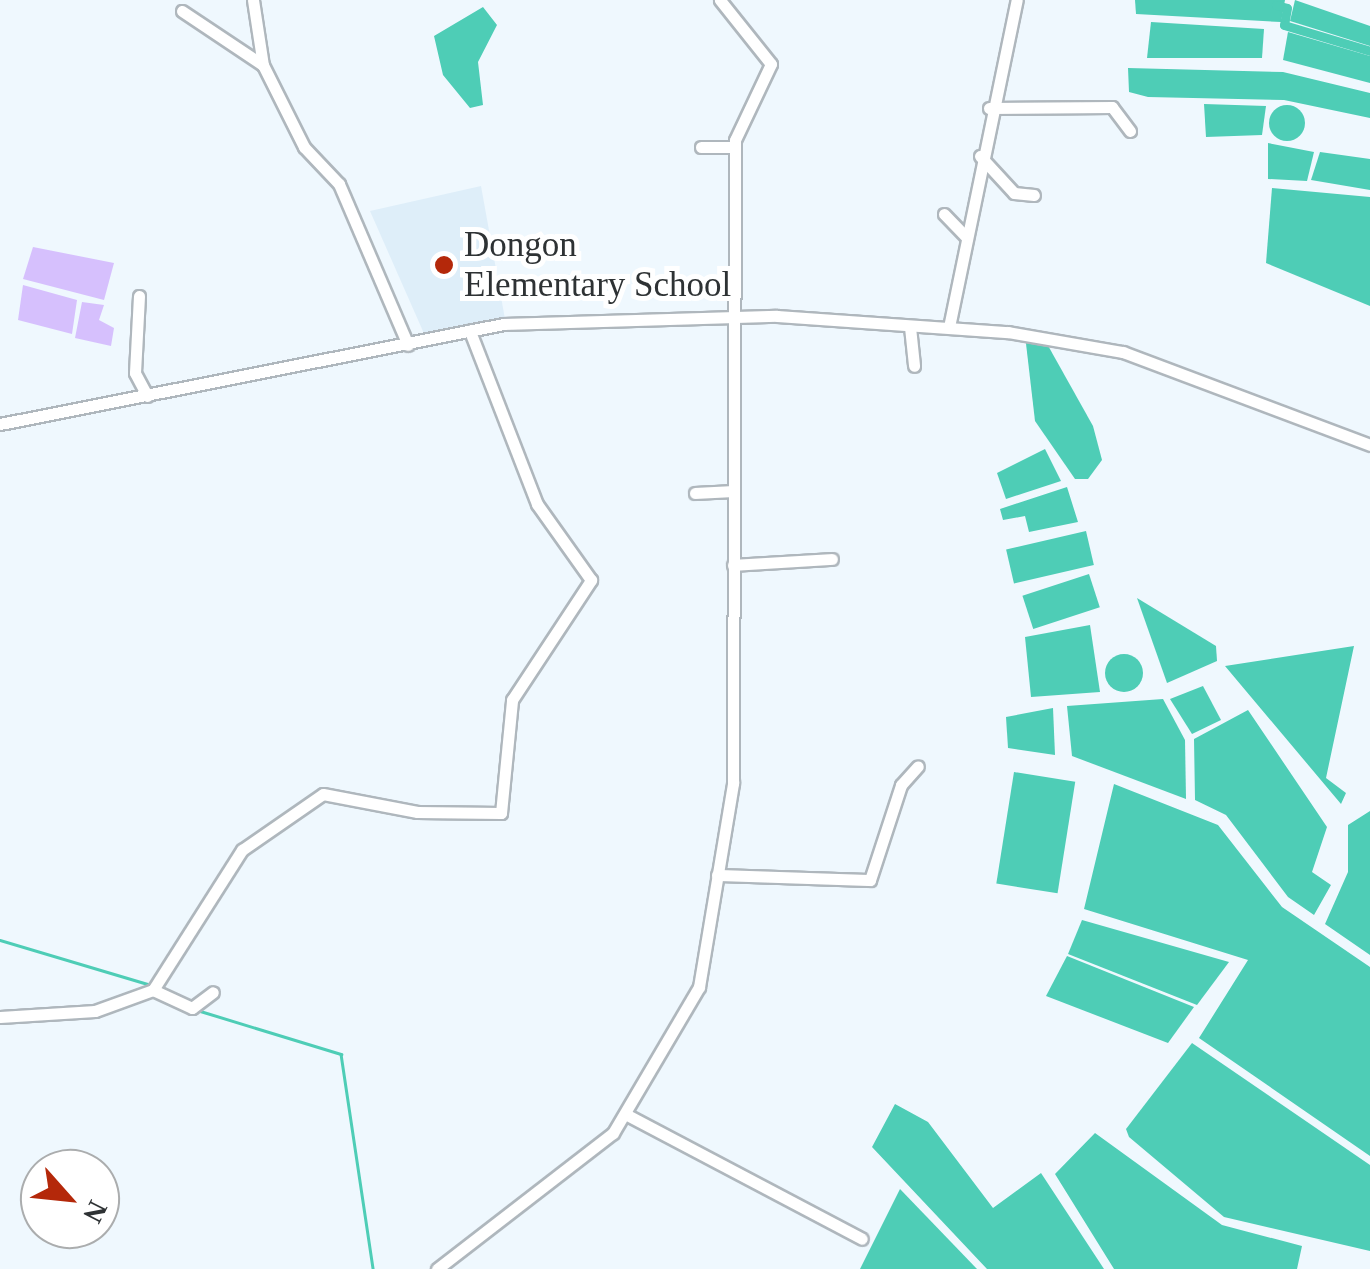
<!DOCTYPE html>
<style>
body{margin:0}
#map{position:relative;width:1370px;height:1269px;overflow:hidden;background:#eff8fe;font-family:Georgia,serif}
div>[style]{position:absolute}
[style*='--x']{left:calc(var(--x)*1px);top:calc(var(--y)*1px);width:calc(var(--w)*1px);rotate:calc(var(--a)*1deg)}
.built>*{inset:0;background:#deeef9}
.green>*{inset:0;background:#d6c0fd}
.water>*{inset:0;background:#4ecdb6;transform-origin:0 0}
.round{border-radius:50%}
.stream>*{height:2.5px;margin:-1.25px;padding:0 1.25px;transform-origin:1.25px;border-radius:1.25px;background:#4ecdb6}
.canal>*{height:9px;margin:-4.5px;padding:0 4.5px;transform-origin:4.5px;border-radius:4.5px;background:#4ecdb6}
.roads{filter:drop-shadow(2px 0 #afb7bd) drop-shadow(-2px 0 #afb7bd) drop-shadow(0 2px #afb7bd) drop-shadow(0 -2px #afb7bd)}
.minor>*{height:11px;margin:-5.5px;padding:0 5.5px;transform-origin:5.5px;border-radius:5.5px;background:#fff}
.dots>*{width:28px;height:28px;translate:-50% -50%;box-sizing:border-box;border:5px solid #fff;border-radius:50%}
span{translate:-50% -50%;white-space:nowrap;text-align:center;line-height:1.15;-webkit-text-stroke:10px #fff;paint-order:stroke}
.poi-label{font-size:35px;color:#2e3234}
.left{translate:0 -50%;text-align:left}
.north{position:absolute;left:20px;top:1149px;width:100px;height:100px;box-sizing:border-box;background:#fff;border:2px solid #abadae;border-radius:50%;rotate:117deg;font-size:28px;font-weight:700;line-height:40px;text-align:center;color:#2e3234}
.north::after{content:'';display:block;margin:auto;width:35px;height:45px;background:#b4280a;clip-path:polygon(50% 0,100% 100%,50% 72%,0 100%)}
</style>
<div id="map">
<div class="built">
<i style="clip-path:polygon(481px 186px,505px 319px,426px 338px,370px 211px)"></i>
</div>
<div class="green">
<i style="clip-path:polygon(33px 247px,114px 263px,104px 300px,23px 279px)"></i>
<i style="clip-path:polygon(23px 285px,77px 300px,72px 334px,18px 320px)"></i>
<i style="clip-path:polygon(82px 302px,104px 305px,99px 320px,114px 328px,111px 346px,75px 338px)"></i>
</div>
<div class="water">
<i style="clip-path:polygon(1135px 0,1285px 0,1281px 22px,1136px 14px)"></i>
<i style="clip-path:polygon(1295px 0,1370px 26px,1370px 46px,1290px 21px)"></i>
<i style="clip-path:polygon(483px 7px,497px 25px,478px 62px,483px 105px,470px 108px,443px 75px,434px 36px)"></i>
<i style="clip-path:polygon(1151px 22px,1264px 29px,1262px 58px,1147px 58px)"></i>
<i style="clip-path:polygon(1288px 32px,1370px 56px,1370px 83px,1283px 60px)"></i>
<i style="clip-path:polygon(1128px 68px,1283px 72px,1370px 93px,1370px 118px,1284px 100px,1148px 97px,1129px 92px)"></i>
<i style="clip-path:polygon(1204px 104px,1266px 106px,1262px 135px,1206px 137px)"></i>
<i class="round" style="left:1269px;top:105px;width:36px;height:36px"></i>
<i style="clip-path:polygon(1268px 143px,1314px 152px,1307px 181px,1268px 179px)"></i>
<i style="clip-path:polygon(1320px 152px,1370px 159px,1370px 190px,1311px 180px)"></i>
<i style="clip-path:polygon(1272px 188px,1370px 197px,1370px 306px,1266px 263px)"></i>
<i style="clip-path:polygon(1025px 335px,1046px 342px,1093px 426px,1102px 460px,1088px 479px,1075px 479px,1035px 421px)"></i>
<i style="clip-path:polygon(1045px 449px,1061px 481px,1006px 499px,997px 473px)"></i>
<i style="clip-path:polygon(1067px 487px,1078px 522px,1029px 532px,1025px 516px,1003px 520px,1000px 509px)"></i>
<i style="left:1086px;top:531px;width:35px;height:82px;rotate:77deg"></i>
<i style="left:1089px;top:574px;width:35px;height:70px;rotate:72deg"></i>
<i style="clip-path:polygon(1137px 598px,1216px 646px,1217px 661px,1167px 683px)"></i>
<i style="clip-path:polygon(1090px 625px,1100px 692px,1031px 697px,1025px 637px)"></i>
<i style="clip-path:polygon(1354px 646px,1326px 778px,1346px 793px,1341px 804px,1225px 666px)"></i>
<i class="round" style="left:1105px;top:654px;width:38px;height:38px"></i>
<i style="clip-path:polygon(1203px 686px,1221px 720px,1192px 734px,1170px 699px)"></i>
<i style="clip-path:polygon(1163px 699px,1185px 740px,1186px 799px,1072px 756px,1067px 706px)"></i>
<i style="clip-path:polygon(1053px 708px,1055px 755px,1008px 748px,1006px 717px)"></i>
<i style="clip-path:polygon(1248px 710px,1327px 827px,1312px 872px,1331px 885px,1314px 915px,1288px 897px,1226px 815px,1195px 800px,1194px 739px)"></i>
<i style="left:1014px;top:772px;width:62px;height:113px;rotate:9deg"></i>
<i style="clip-path:polygon(1114px 784px,1218px 825px,1282px 907px,1370px 967px,1370px 1156px,1199px 1038px,1248px 960px,1084px 909px)"></i>
<i style="clip-path:polygon(1370px 811px,1370px 955px,1325px 924px,1348px 872px,1348px 825px)"></i>
<i style="clip-path:polygon(1082px 920px,1229px 962px,1197px 1005px,1068px 954px)"></i>
<i style="clip-path:polygon(1067px 956px,1194px 1007px,1168px 1043px,1046px 996px)"></i>
<i style="clip-path:polygon(1192px 1043px,1370px 1165px,1370px 1251px,1224px 1217px,1129px 1137px,1126px 1129px)"></i>
<i style="clip-path:polygon(895px 1104px,928px 1122px,993px 1208px,1041px 1173px,1104px 1269px,987px 1269px,872px 1147px)"></i>
<i style="clip-path:polygon(1095px 1133px,1222px 1225px,1302px 1246px,1297px 1269px,1114px 1269px,1055px 1174px)"></i>
<i style="clip-path:polygon(900px 1189px,977px 1269px,860px 1269px)"></i>
</div>
<div class="stream">
<i style="--x:0;--y:940;--w:158;--a:16.6"></i>
<i style="--x:197;--y:1010;--w:151;--a:17"></i>
<i style="--x:341;--y:1054;--w:217;--a:81.5"></i>
</div>
<div class="canal">
<i style="--x:1276;--y:5;--w:11;--a:15"></i>
<i style="--x:1287;--y:8;--w:17;--a:100"></i>
<i style="--x:1284;--y:25;--w:90;--a:16.8"></i>
</div>
<div class="roads">
<div class="minor">
<i style="--x:253;--y:0;--w:66;--a:81.3"></i>
<i style="--x:263;--y:65;--w:92;--a:63.4"></i>
<i style="--x:304;--y:147;--w:51;--a:46.6"></i>
<i style="--x:339;--y:184;--w:175;--a:66.8"></i>
<i style="--x:182;--y:11;--w:97;--a:33.7"></i>
<i style="--x:989;--y:108;--w:123;--a:-0.5"></i>
<i style="--x:1112;--y:107;--w:30;--a:53"></i>
<i style="--x:701;--y:147;--w:34;--a:0"></i>
<i style="--x:980;--y:156;--w:50;--a:47.4"></i>
<i style="--x:1014;--y:193;--w:20;--a:6"></i>
<i style="--x:944;--y:214;--w:32;--a:46"></i>
<i style="--x:139;--y:296;--w:77;--a:93"></i>
<i style="--x:135;--y:373;--w:26;--a:62"></i>
<i style="--x:910;--y:327;--w:39;--a:84"></i>
<i style="--x:949;--y:327;--w:334;--a:-78.3"></i>
<i style="--x:0;--y:424;--w:513;--a:-11.24"></i>
<i style="--x:503;--y:324;--w:274;--a:-1.7"></i>
<i style="--x:777;--y:316;--w:232;--a:4"></i>
<i style="--x:1008;--y:332;--w:117;--a:9.9"></i>
<i style="--x:1123;--y:352;--w:264;--a:20.6"></i>
<i style="--x:695;--y:493;--w:38;--a:-3"></i>
<i style="--x:733;--y:565;--w:99;--a:-3.5"></i>
<i style="--x:717;--y:875;--w:153;--a:1.9"></i>
<i style="--x:870;--y:880;--w:100;--a:-71.9"></i>
<i style="--x:901;--y:785;--w:25;--a:-48"></i>
<i style="--x:153;--y:990;--w:43;--a:24.8"></i>
<i style="--x:192;--y:1008;--w:26;--a:-37"></i>
<i style="--x:0;--y:1017;--w:95;--a:-3.6"></i>
<i style="--x:95;--y:1011;--w:62;--a:-19.9"></i>
<i style="--x:153;--y:990;--w:166;--a:-57.6"></i>
<i style="--x:242;--y:850;--w:98;--a:-34.7"></i>
<i style="--x:323;--y:794;--w:96;--a:10.8"></i>
<i style="--x:417;--y:812;--w:84;--a:0.7"></i>
<i style="--x:501;--y:813;--w:114;--a:-84.4"></i>
<i style="--x:512;--y:700;--w:144;--a:-56.6"></i>
<i style="--x:591;--y:580;--w:93;--a:-125.4"></i>
<i style="--x:537;--y:504;--w:186;--a:-111.2"></i>
<i style="--x:629;--y:1116;--w:263;--a:27.8"></i>
<i style="--x:437;--y:1269;--w:222;--a:-37.7"></i>
<i style="--x:613;--y:1133;--w:169;--a:-59.5"></i>
<i style="--x:699;--y:987;--w:207;--a:-80.5"></i>
<i style="--x:733;--y:783;--w:643;--a:-89.82"></i>
<i style="--x:735;--y:140;--w:84;--a:-64.7"></i>
<i style="--x:771;--y:64;--w:82;--a:-128.6"></i>
</div>
</div>
<div class="dots">
<i style="left:444px;top:265px;background:#b4280a"></i>
</div>
<div class="poi-label">
<span class="left" style="left:464px;top:265px">Dongon<br>Elementary School</span>
</div>
<div class="north">N</div>
</div>
